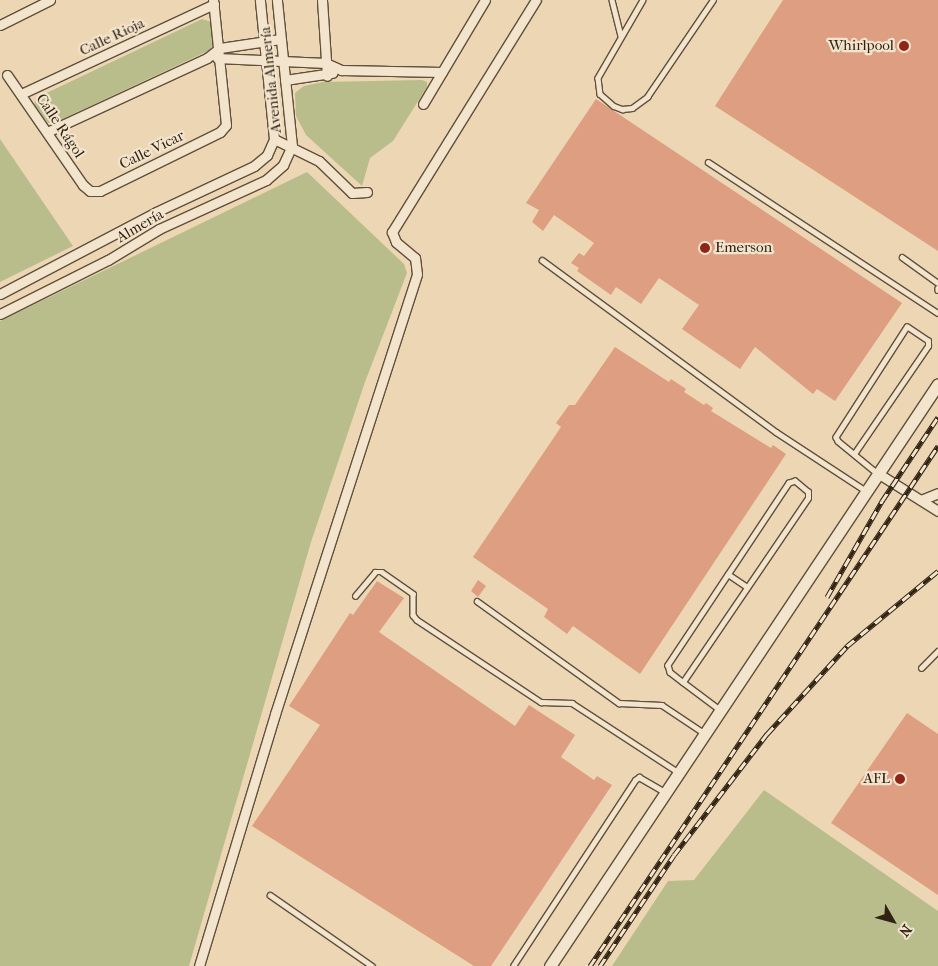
<!DOCTYPE html>
<meta charset="utf-8">
<style>
body{margin:0}
#map{position:relative;width:938px;height:966px;overflow:hidden;background:#edd6b4;font-family:"IM FELL French Canon",serif}
div>[style]{position:absolute}
[style*='--x']{left:calc(var(--x)*1px);top:calc(var(--y)*1px);width:calc(var(--w)*1px);rotate:calc(var(--a)*1deg)}
.green>*{inset:0;background:#b9bd8c}
.building>*{inset:0;background:#de9e81}
.roads{filter:drop-shadow(1px 0 #60503b) drop-shadow(-1px 0 #60503b) drop-shadow(0 1px #60503b) drop-shadow(0 -1px #60503b)}
.service>*{height:4.5px;margin:-2.25px;padding:0 2.25px;transform-origin:2.25px;border-radius:2.25px;background:#f3e4ce}
.minor>*{height:9px;margin:-4.5px;padding:0 4.5px;transform-origin:4.5px;border-radius:4.5px;background:#f3e4ce}
.tertiary>*{height:11px;margin:-5.5px;padding:0 5.5px;transform-origin:5.5px;border-radius:5.5px;background:#f3e4ce}
.rail>*{height:5px;margin-top:-2.5px;transform-origin:0;background:repeating-linear-gradient(90deg,#f3e4ce 0 9px,#312313 0 18px);box-sizing:border-box;border-block:1px solid #312313}
.dots>*{width:14px;height:14px;translate:-50% -50%;box-sizing:border-box;border:2px solid #f3e4ce;border-radius:50%}
span{translate:-50% -50%;white-space:nowrap;text-align:center;line-height:1.15;-webkit-text-stroke:4.5px #f3e4ce;paint-order:stroke}
.street-label{font-size:15px;color:#312313}
.poi-label{font-size:15px;color:#312313}
.right{translate:-100% -50%;text-align:right}
.left{translate:0 -50%;text-align:left}
.north{position:absolute;left:868px;top:896px;width:50px;height:50px;-webkit-text-stroke:4px #f3e4ce;paint-order:stroke;rotate:128deg;font-size:14px;font-weight:700;line-height:20px;text-align:center;color:#312313}
.north::after{content:'';display:block;margin:auto;width:18px;height:22px;background:#312313;clip-path:polygon(50% 0,100% 100%,50% 72%,0 100%)}
</style>
<div id="map">
<div class="green">
<i style="clip-path:polygon(202px 19px,212px 22px,213px 44px,210px 50px,54px 123px,48px 123px,34px 106px,36px 98px)"></i>
<i style="clip-path:polygon(422px 80px,427px 82px,427px 87px,393px 141px,370px 158px,362px 186px,306px 135px,296px 116px,295px 93px,304px 86px,323px 82px)"></i>
<i style="clip-path:polygon(0 139px,73px 246px,0 282px)"></i>
<i style="clip-path:polygon(307px 172px,404px 264px,407px 273px,365px 382px,311px 542px,189px 966px,0 966px,0 321px)"></i>
<i style="clip-path:polygon(764px 790px,938px 911px,938px 966px,612px 966px,668px 881px,694px 880px)"></i>
</div>
<div class="building">
<i style="clip-path:polygon(783px 0,938px 0,938px 251px,715px 106px)"></i>
<i style="clip-path:polygon(596px 99px,902px 303px,835px 401px,817px 389px,813px 394px,755px 347px,740px 369px,682px 329px,699px 305px,659px 278px,641px 304px,616px 287px,611px 295px,577px 271px,579px 268px,571px 263px,579px 253px,584px 256px,594px 243px,554px 215px,543px 231px,532px 222px,539px 210px,526px 203px)"></i>
<i style="clip-path:polygon(615px 347px,669px 382px,671px 379px,686px 389px,684px 392px,704px 405px,706px 403px,713px 408px,711px 411px,771px 448px,773px 445px,786px 454px,640px 674px,573px 626px,567px 634px,544px 617px,548px 609px,473px 557px,561px 427px,556px 423px,569px 405px,575px 405px)"></i>
<i style="clip-path:polygon(478px 580px,486px 586px,478px 597px,471px 591px)"></i>
<i style="clip-path:polygon(377px 581px,404px 598px,379px 632px,515px 726px,529px 705px,575px 735px,561px 757px,594px 780px,597px 776px,612px 785px,491px 966px,474px 966px,252px 826px,320px 725px,289px 706px,350px 613px,353px 615px)"></i>
<i style="clip-path:polygon(907px 713px,938px 734px,938px 895px,831px 823px)"></i>
</div>
<div class="roads">
<div class="service">
<i style="--x:612;--y:0;--w:37;--a:76"></i>
<i style="--x:643;--y:0;--w:90;--a:120"></i>
<i style="--x:598;--y:78;--w:16;--a:83"></i>
<i style="--x:600;--y:94;--w:18;--a:41"></i>
<i style="--x:614;--y:106;--w:9;--a:21"></i>
<i style="--x:622;--y:109;--w:10;--a:-6"></i>
<i style="--x:632;--y:108;--w:19;--a:-36"></i>
<i style="--x:647;--y:97;--w:117;--a:-55.8"></i>
<i style="--x:708;--y:162;--w:275;--a:33.3"></i>
<i style="--x:902;--y:257;--w:44;--a:35.8"></i>
<i style="--x:542;--y:260;--w:290;--a:36.3"></i>
<i style="--x:776;--y:432;--w:108;--a:33.2"></i>
<i style="--x:938;--y:288;--w:2;--a:90"></i>
<i style="--x:854;--y:454;--w:131;--a:-55.6"></i>
<i style="--x:928;--y:346;--w:5;--a:-90"></i>
<i style="--x:928;--y:341;--w:25;--a:-146"></i>
<i style="--x:907;--y:327;--w:131;--a:122.8"></i>
<i style="--x:836;--y:437;--w:4;--a:63"></i>
<i style="--x:838;--y:441;--w:50;--a:39.4"></i>
<i style="--x:728;--y:574;--w:23;--a:34"></i>
<i style="--x:355;--y:596;--w:31;--a:-50"></i>
<i style="--x:375;--y:572;--w:7;--a:0"></i>
<i style="--x:382;--y:572;--w:38;--a:35"></i>
<i style="--x:413;--y:594;--w:21;--a:90"></i>
<i style="--x:413;--y:615;--w:6;--a:51"></i>
<i style="--x:417;--y:620;--w:149;--a:33.5"></i>
<i style="--x:541;--y:702;--w:31;--a:2"></i>
<i style="--x:572;--y:703;--w:126;--a:33.1"></i>
<i style="--x:477;--y:601;--w:175;--a:35.7"></i>
<i style="--x:619;--y:703;--w:43;--a:2.7"></i>
<i style="--x:662;--y:705;--w:50;--a:33.7"></i>
<i style="--x:921;--y:668;--w:24;--a:-45"></i>
<i style="--x:683;--y:682;--w:222;--a:-55.8"></i>
<i style="--x:808;--y:498;--w:6;--a:-90"></i>
<i style="--x:808;--y:492;--w:17;--a:-140"></i>
<i style="--x:795;--y:481;--w:6;--a:162"></i>
<i style="--x:789;--y:483;--w:219;--a:123.6"></i>
<i style="--x:668;--y:665;--w:7;--a:74"></i>
<i style="--x:670;--y:672;--w:16;--a:38"></i>
<i style="--x:683;--y:682;--w:45;--a:36.9"></i>
<i style="--x:270;--y:895;--w:124;--a:34.8"></i>
<i style="--x:513;--y:966;--w:222;--a:-56.7"></i>
<i style="--x:635;--y:780;--w:5;--a:-37"></i>
<i style="--x:639;--y:777;--w:30;--a:30"></i>
</div>
<div class="minor">
<i style="--x:322;--y:0;--w:76;--a:86.2"></i>
<i style="--x:0;--y:25;--w:56;--a:-26.6"></i>
<i style="--x:217;--y:58;--w:109;--a:2.6"></i>
<i style="--x:326;--y:63;--w:17;--a:25"></i>
<i style="--x:341;--y:70;--w:101;--a:1.1"></i>
<i style="--x:7;--y:75;--w:134;--a:55.4"></i>
<i style="--x:83;--y:185;--w:9;--a:41"></i>
<i style="--x:90;--y:191;--w:10;--a:0"></i>
<i style="--x:100;--y:191;--w:134;--a:-26.2"></i>
<i style="--x:220;--y:132;--w:9;--a:-49"></i>
<i style="--x:226;--y:125;--w:126;--a:-95.9"></i>
<i style="--x:285;--y:80;--w:48;--a:-8.5"></i>
<i style="--x:21;--y:94;--w:213;--a:-25"></i>
<i style="--x:423;--y:104;--w:121;--a:-59.2"></i>
<i style="--x:47;--y:132;--w:176;--a:-24.8"></i>
<i style="--x:207;--y:58;--w:16;--a:-38"></i>
<i style="--x:220;--y:48;--w:61;--a:-8.5"></i>
<i style="--x:274;--y:139;--w:50;--a:26.1"></i>
<i style="--x:319;--y:161;--w:46;--a:44.1"></i>
<i style="--x:352;--y:193;--w:15;--a:-4"></i>
<i style="--x:0;--y:294;--w:176;--a:-27.7"></i>
<i style="--x:156;--y:212;--w:108;--a:-25.1"></i>
<i style="--x:254;--y:166;--w:17;--a:-40"></i>
<i style="--x:267;--y:155;--w:17;--a:-66"></i>
<i style="--x:274;--y:139;--w:140;--a:-95.8"></i>
<i style="--x:0;--y:314;--w:121;--a:-26.6"></i>
<i style="--x:108;--y:260;--w:60;--a:-31.3"></i>
<i style="--x:159;--y:229;--w:118;--a:-24.6"></i>
<i style="--x:266;--y:180;--w:23;--a:-41"></i>
<i style="--x:283;--y:165;--w:21;--a:-65"></i>
<i style="--x:292;--y:146;--w:147;--a:-95.9"></i>
<i style="--x:879;--y:474;--w:70;--a:32.1"></i>
<i style="--x:921;--y:500;--w:18;--a:-22"></i>
<i style="--x:199;--y:966;--w:263;--a:-73.2"></i>
<i style="--x:275;--y:714;--w:462;--a:-72.1"></i>
<i style="--x:417;--y:274;--w:16;--a:-97"></i>
<i style="--x:415;--y:258;--w:25;--a:-140"></i>
<i style="--x:396;--y:242;--w:11;--a:-112"></i>
<i style="--x:392;--y:232;--w:273;--a:-58.2"></i>
</div>
<div class="tertiary">
<i style="--x:550;--y:966;--w:699;--a:-56.31"></i>
</div>
</div>
<div class="rail">
<i style="--x:827;--y:597;--w:111;--a:-60.2"></i>
<i style="--x:882;--y:501;--w:101;--a:-56.3"></i>
<i style="--x:590;--y:966;--w:626;--a:-56.21"></i>
<i style="--x:600;--y:966;--w:133;--a:-56.3"></i>
<i style="--x:674;--y:855;--w:153;--a:-52.5"></i>
<i style="--x:767;--y:734;--w:119;--a:-47.7"></i>
<i style="--x:847;--y:646;--w:118;--a:-39.5"></i>
</div>
<div class="dots">
<i style="left:904px;top:46px;background:#8f2418"></i>
<i style="left:705px;top:248px;background:#8f2418"></i>
<i style="left:900px;top:779px;background:#8f2418"></i>
</div>
<div class="street-label">
<span style="left:112px;top:37px;rotate:-25deg">Calle Rioja</span>
<span style="left:271px;top:80px;rotate:-96deg">Avenida Almería</span>
<span style="left:60px;top:126px;rotate:56deg">Calle Rágol</span>
<span style="left:152px;top:150px;rotate:-26deg">Calle Vicar</span>
<span style="left:140px;top:226px;rotate:-30deg">Almería</span>
</div>
<div class="poi-label">
<span class="right" style="left:894px;top:46px">Whirlpool</span>
<span class="left" style="left:715px;top:248px">Emerson</span>
<span class="right" style="left:890px;top:779px">AFL</span>
</div>
<div class="north">N</div>
</div>
